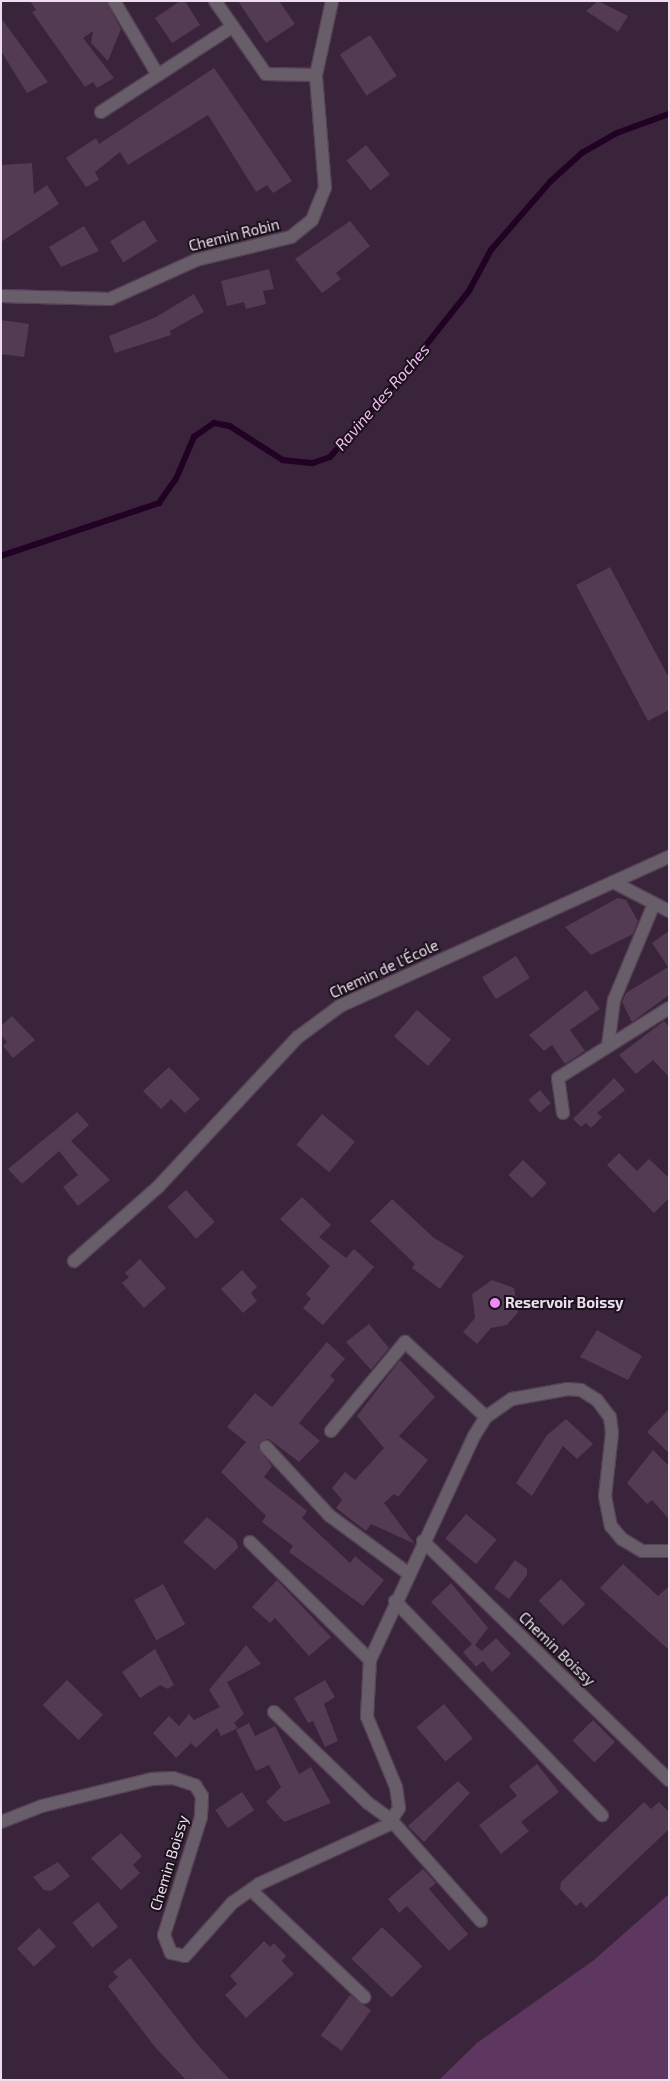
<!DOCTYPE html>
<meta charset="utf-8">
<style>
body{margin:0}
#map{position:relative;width:670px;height:2081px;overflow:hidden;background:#3a243b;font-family:"Exo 2",sans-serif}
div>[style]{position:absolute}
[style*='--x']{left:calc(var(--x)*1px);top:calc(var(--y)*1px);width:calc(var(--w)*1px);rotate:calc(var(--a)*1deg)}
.green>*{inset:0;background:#5e3761}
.stream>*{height:5.5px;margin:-2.75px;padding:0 2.75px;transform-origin:2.75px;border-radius:2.75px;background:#210124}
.building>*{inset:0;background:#523b53;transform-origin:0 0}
.roads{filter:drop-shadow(1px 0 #564257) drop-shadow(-1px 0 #564257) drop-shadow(0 1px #564257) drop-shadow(0 -1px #564257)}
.minor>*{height:12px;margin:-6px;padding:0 6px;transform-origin:6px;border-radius:6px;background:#685e69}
.dots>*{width:14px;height:14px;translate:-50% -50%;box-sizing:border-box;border:2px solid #1b121c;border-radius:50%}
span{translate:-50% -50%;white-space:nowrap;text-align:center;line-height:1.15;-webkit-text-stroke:4px #1b121c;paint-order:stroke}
.street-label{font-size:15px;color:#ecdeed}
.poi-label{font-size:15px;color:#ecdeed;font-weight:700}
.left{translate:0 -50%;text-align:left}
.water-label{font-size:16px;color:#f3baf7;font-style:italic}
.frame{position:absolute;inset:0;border:2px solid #ecdeed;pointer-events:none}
</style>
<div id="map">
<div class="green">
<i style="clip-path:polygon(669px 1894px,669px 2080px,439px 2080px,477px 2043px,594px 1960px)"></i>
</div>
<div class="stream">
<i style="--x:1;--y:556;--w:167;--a:-18.5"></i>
<i style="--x:159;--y:503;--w:29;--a:-55"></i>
<i style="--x:176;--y:479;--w:46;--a:-66.8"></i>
<i style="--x:194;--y:437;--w:24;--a:-35"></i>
<i style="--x:214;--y:423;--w:16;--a:11"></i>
<i style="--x:230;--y:426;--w:63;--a:32.7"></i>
<i style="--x:283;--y:460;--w:30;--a:6"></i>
<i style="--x:313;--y:463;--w:18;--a:-19"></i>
<i style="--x:330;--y:457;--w:106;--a:-48.5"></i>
<i style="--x:400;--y:378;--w:111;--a:-51.6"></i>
<i style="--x:469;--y:291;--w:47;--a:-61.8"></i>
<i style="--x:491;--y:250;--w:91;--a:-49"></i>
<i style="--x:551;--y:181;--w:42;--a:-42.1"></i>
<i style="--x:582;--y:153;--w:40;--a:-29.7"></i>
<i style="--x:617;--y:133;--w:55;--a:-20.1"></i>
</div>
<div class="building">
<i style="clip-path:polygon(30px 1px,106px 1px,121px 29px,108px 61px,91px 43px,93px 31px,83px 38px,114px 78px,97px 88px,93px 82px,85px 87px,32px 12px,36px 10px)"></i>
<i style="clip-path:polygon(180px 1px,185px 1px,200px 25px,172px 43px,155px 18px)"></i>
<i style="clip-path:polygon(238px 1px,279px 1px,295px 24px,266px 43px)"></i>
<i style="clip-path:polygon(598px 1px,628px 16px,618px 32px,586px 11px)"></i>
<i style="clip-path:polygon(1px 18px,48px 82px,27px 93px,1px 51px)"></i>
<i style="left:370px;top:35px;width:49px;height:36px;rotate:57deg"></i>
<i style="clip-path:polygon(214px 68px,292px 181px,273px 193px,267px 185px,256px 192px,208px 115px,128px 165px,120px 152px,95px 172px,99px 180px,86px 187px,66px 158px,96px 138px,99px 144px)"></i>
<i style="left:366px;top:145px;width:38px;height:25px;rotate:51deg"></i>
<i style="clip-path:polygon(32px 163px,34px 194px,47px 185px,59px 204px,1px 242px,1px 165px)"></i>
<i style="left:144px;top:220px;width:25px;height:40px;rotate:58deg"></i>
<i style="clip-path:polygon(350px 221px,370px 246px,336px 273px,341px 279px,322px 293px,295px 259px)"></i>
<i style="clip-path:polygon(84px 226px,99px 251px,61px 267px,49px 247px)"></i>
<i style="clip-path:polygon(269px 269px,274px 289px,263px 291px,266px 304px,246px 309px,244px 302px,227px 306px,221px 281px)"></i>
<i style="clip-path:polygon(194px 294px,204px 312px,170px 331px,171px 335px,115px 353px,109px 336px,156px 317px)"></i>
<i style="clip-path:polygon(1px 320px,29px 324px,24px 357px,1px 354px)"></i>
<i style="clip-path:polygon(610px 567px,669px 678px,669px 710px,648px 721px,576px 585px)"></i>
<i style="clip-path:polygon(618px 898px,626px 900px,638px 921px,633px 934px,591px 955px,565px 927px)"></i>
<i style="clip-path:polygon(669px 931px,669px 995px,632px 1022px,622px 1002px,626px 993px,668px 967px,652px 943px)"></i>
<i style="left:516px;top:956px;width:26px;height:40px;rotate:58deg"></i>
<i style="clip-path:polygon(586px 990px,600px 1009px,570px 1030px,585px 1051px,565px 1064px,552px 1045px,544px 1051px,529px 1035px)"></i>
<i style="left:417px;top:1010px;width:45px;height:35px;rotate:41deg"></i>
<i style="clip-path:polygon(12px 1016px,35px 1040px,13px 1058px,3px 1046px,7px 1042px,1px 1035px,1px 1026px)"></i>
<i style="clip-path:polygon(664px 1021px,669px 1027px,669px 1077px,653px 1060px,636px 1074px,619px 1055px)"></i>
<i style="clip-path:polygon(169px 1067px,200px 1099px,185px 1113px,171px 1099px,161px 1109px,143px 1091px)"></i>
<i style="clip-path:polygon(614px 1078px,625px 1090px,597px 1113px,602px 1117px,591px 1128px,586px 1123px,581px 1127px,573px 1119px)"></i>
<i style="left:540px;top:1090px;width:17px;height:15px;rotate:50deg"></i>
<i style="clip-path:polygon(77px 1112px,89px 1125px,71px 1141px,110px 1180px,78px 1206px,63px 1187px,78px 1175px,59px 1151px,22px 1184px,8px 1169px)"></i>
<i style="left:322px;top:1114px;width:43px;height:40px;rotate:40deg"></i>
<i style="clip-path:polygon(619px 1153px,637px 1171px,649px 1159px,669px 1178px,669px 1198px,654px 1213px,607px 1165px)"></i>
<i style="left:523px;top:1160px;width:33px;height:21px;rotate:44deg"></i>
<i style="left:186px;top:1190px;width:43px;height:25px;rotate:48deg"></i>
<i style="clip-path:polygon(302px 1197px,331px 1225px,319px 1237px,346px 1258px,354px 1249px,374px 1267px,323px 1325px,303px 1308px,311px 1299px,306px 1294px,330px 1266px,280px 1219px)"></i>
<i style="clip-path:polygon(392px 1199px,434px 1238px,464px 1256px,440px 1289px,412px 1268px,415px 1264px,370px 1221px)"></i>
<i style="clip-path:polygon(140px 1259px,166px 1288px,144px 1308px,122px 1283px,129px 1277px,125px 1273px)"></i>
<i style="clip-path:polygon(242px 1270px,257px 1287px,251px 1293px,257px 1301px,243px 1313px,221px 1289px)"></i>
<i style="clip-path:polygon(492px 1280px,514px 1288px,518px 1312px,507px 1325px,491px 1328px,477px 1344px,463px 1332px,475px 1318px,472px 1294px)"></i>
<i style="clip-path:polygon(369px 1324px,389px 1348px,371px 1370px,346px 1342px)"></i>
<i style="clip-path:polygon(597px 1330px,642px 1356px,628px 1380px,580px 1357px)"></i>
<i style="clip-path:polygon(327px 1342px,345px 1359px,330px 1376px,335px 1380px,299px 1423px,320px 1441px,299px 1462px,269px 1439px,261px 1441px,258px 1448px,272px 1466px,264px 1477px,307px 1511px,302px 1518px,350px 1563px,355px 1556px,384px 1580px,363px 1606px,289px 1552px,293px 1546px,262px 1522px,266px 1516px,221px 1472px,246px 1442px,227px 1427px,255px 1393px,272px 1407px)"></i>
<i style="clip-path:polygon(400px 1360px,435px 1397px,399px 1436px,428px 1460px,398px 1497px,394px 1494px,384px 1503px,415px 1544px,371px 1524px,366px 1531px,336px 1508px,342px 1500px,332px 1488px,345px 1472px,355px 1480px,384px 1448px,357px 1416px)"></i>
<i style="clip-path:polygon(669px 1409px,669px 1453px,647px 1432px)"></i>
<i style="clip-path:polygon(566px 1419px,593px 1444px,577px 1459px,563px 1446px,532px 1496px,516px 1483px,547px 1435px)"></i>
<i style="clip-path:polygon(653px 1450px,669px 1466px,669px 1519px,652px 1500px,647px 1504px,627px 1483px)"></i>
<i style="left:466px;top:1514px;width:40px;height:32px;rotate:40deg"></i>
<i style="clip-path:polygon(207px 1517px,236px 1541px,238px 1548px,215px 1570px,183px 1542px)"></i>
<i style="clip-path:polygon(515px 1560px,527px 1569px,527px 1575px,509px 1599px,494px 1588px)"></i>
<i style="clip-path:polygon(623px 1564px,658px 1596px,669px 1586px,669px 1650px,600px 1588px)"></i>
<i style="left:561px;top:1579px;width:35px;height:31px;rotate:46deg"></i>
<i style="clip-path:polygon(277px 1580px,331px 1637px,309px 1656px,275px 1618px,270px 1623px,252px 1607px)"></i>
<i style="clip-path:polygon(451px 1583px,488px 1628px,475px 1645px,482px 1651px,496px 1638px,511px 1654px,492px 1672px,483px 1661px,476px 1667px,463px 1652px,472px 1644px,431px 1602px)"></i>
<i style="left:163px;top:1584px;width:46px;height:33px;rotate:61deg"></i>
<i style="clip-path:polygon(246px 1645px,261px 1664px,227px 1682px,244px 1714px,234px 1723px,238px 1728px,221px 1736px,217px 1728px,196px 1748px,191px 1743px,176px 1758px,153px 1733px,169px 1716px,179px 1726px,189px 1714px,194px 1720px,220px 1707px,209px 1690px)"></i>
<i style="clip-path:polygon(155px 1649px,174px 1685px,168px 1689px,160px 1685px,140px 1698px,122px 1672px)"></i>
<i style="left:67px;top:1680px;width:50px;height:35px;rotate:44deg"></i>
<i style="clip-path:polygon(325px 1680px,335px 1697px,324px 1704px,338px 1741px,325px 1747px,313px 1721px,308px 1723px,294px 1698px)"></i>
<i style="left:444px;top:1704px;width:45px;height:36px;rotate:50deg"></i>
<i style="left:593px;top:1720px;width:31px;height:29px;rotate:45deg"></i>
<i style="clip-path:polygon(249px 1723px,255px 1736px,275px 1726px,299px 1774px,311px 1767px,331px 1803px,284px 1822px,266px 1802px,281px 1787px,269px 1765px,256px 1771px,236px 1730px)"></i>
<i style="clip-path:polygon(537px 1764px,559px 1792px,521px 1822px,529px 1831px,501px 1854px,479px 1825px,517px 1796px,509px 1786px)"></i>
<i style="clip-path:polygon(458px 1781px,470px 1793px,424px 1842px,408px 1826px)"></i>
<i style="left:242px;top:1792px;width:22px;height:32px;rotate:56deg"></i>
<i style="clip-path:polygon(644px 1802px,651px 1809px,659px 1802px,669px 1812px,669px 1829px,586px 1908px,581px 1902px,576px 1906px,560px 1889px,561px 1882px)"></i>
<i style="clip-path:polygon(121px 1833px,142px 1856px,133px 1865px,140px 1873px,121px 1890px,91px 1858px)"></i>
<i style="clip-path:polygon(58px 1862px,70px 1876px,51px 1891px,44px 1890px,33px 1877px)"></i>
<i style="clip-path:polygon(423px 1869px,436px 1883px,429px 1889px,468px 1934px,449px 1951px,407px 1906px,399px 1913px,388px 1899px)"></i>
<i style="left:98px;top:1902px;width:32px;height:33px;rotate:51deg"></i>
<i style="left:382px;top:1927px;width:56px;height:44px;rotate:44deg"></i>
<i style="left:39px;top:1928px;width:25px;height:30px;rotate:47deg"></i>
<i style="clip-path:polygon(264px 1941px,270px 1947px,274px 1943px,286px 1956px,282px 1961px,294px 1974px,246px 2018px,225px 1995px,237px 1984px,230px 1976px)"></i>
<i style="clip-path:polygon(130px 1958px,197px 2044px,230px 2080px,186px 2080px,155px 2047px,108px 1986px,118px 1977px,113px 1972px)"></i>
<i style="left:350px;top:1995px;width:26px;height:50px;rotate:36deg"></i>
</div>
<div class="roads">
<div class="minor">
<i style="--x:114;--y:1;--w:86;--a:59.3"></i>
<i style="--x:215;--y:1;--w:89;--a:55.1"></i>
<i style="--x:266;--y:74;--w:50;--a:1.1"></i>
<i style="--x:101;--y:112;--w:156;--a:-33"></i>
<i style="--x:1;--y:296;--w:109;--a:1.6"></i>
<i style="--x:110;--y:299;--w:94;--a:-24.4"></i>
<i style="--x:196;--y:260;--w:98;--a:-13.6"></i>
<i style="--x:291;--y:237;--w:27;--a:-39"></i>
<i style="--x:312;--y:220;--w:35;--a:-68"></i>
<i style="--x:325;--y:188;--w:113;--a:-94.6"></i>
<i style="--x:316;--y:75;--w:76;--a:-77.8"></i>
<i style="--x:613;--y:882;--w:63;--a:27.4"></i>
<i style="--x:608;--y:1046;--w:46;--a:-82.6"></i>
<i style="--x:614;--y:1000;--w:104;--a:-67.4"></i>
<i style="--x:563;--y:1113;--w:35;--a:-98"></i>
<i style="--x:558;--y:1078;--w:131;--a:-32.2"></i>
<i style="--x:74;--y:1261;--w:112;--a:-41.4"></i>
<i style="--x:158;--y:1187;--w:205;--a:-47"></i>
<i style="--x:298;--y:1037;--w:52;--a:-36.4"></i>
<i style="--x:340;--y:1006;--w:361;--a:-24.4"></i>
<i style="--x:331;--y:1431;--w:116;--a:-50.3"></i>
<i style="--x:405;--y:1342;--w:110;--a:42.8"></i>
<i style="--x:266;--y:1447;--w:94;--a:47.2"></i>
<i style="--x:330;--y:1516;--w:97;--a:36.2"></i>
<i style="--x:423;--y:1541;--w:343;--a:44.2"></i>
<i style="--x:250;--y:1542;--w:168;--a:44.5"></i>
<i style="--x:395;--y:1601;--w:298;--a:46"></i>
<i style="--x:274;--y:1712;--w:131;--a:44.1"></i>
<i style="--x:368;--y:1803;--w:29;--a:36"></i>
<i style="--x:391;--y:1820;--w:135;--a:48.3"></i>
<i style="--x:1;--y:1822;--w:44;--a:-21.3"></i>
<i style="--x:42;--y:1806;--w:113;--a:-13.8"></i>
<i style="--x:152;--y:1779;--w:21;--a:-3"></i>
<i style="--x:173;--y:1778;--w:23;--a:18"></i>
<i style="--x:195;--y:1785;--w:13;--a:58"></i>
<i style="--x:202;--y:1796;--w:21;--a:93"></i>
<i style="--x:201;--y:1817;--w:124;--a:107.4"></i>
<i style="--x:164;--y:1935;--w:19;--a:69"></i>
<i style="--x:171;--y:1953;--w:14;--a:12"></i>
<i style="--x:185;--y:1956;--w:71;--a:-48.4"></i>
<i style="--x:232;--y:1903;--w:33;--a:-35"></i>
<i style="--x:259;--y:1884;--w:142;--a:-24.6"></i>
<i style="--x:388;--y:1825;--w:20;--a:-57"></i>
<i style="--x:399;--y:1808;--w:21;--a:-98"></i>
<i style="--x:396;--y:1787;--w:76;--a:-112.5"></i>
<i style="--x:367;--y:1717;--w:57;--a:-87"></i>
<i style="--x:370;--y:1660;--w:247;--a:-65.1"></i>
<i style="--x:474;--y:1436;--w:22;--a:-58"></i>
<i style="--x:486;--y:1417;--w:32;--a:-35"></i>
<i style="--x:512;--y:1399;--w:57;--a:-10.1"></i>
<i style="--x:568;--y:1389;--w:13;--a:4"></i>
<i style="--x:581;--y:1390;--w:19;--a:32"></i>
<i style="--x:597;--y:1400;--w:21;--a:53"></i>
<i style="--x:610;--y:1417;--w:16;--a:83"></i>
<i style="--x:612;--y:1433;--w:63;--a:96.3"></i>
<i style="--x:605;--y:1496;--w:31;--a:79"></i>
<i style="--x:611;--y:1526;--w:17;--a:50"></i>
<i style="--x:622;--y:1539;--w:23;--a:31"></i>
<i style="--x:642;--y:1551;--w:27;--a:0"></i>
<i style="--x:251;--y:1890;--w:156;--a:43.4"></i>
</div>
</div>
<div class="dots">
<i style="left:495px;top:1303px;background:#ef8bf7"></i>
</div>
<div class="street-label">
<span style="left:234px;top:235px;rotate:-14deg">Chemin Robin</span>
<span style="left:384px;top:969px;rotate:-25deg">Chemin de l'École</span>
<span style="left:557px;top:1649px;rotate:44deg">Chemin Boissy</span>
<span style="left:169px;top:1863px;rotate:-73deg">Chemin Boissy</span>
</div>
<div class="poi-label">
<span class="left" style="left:505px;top:1303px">Reservoir Boissy</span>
</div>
<div class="water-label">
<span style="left:382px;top:397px;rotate:-49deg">Ravine des Roches</span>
</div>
<div class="frame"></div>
</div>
